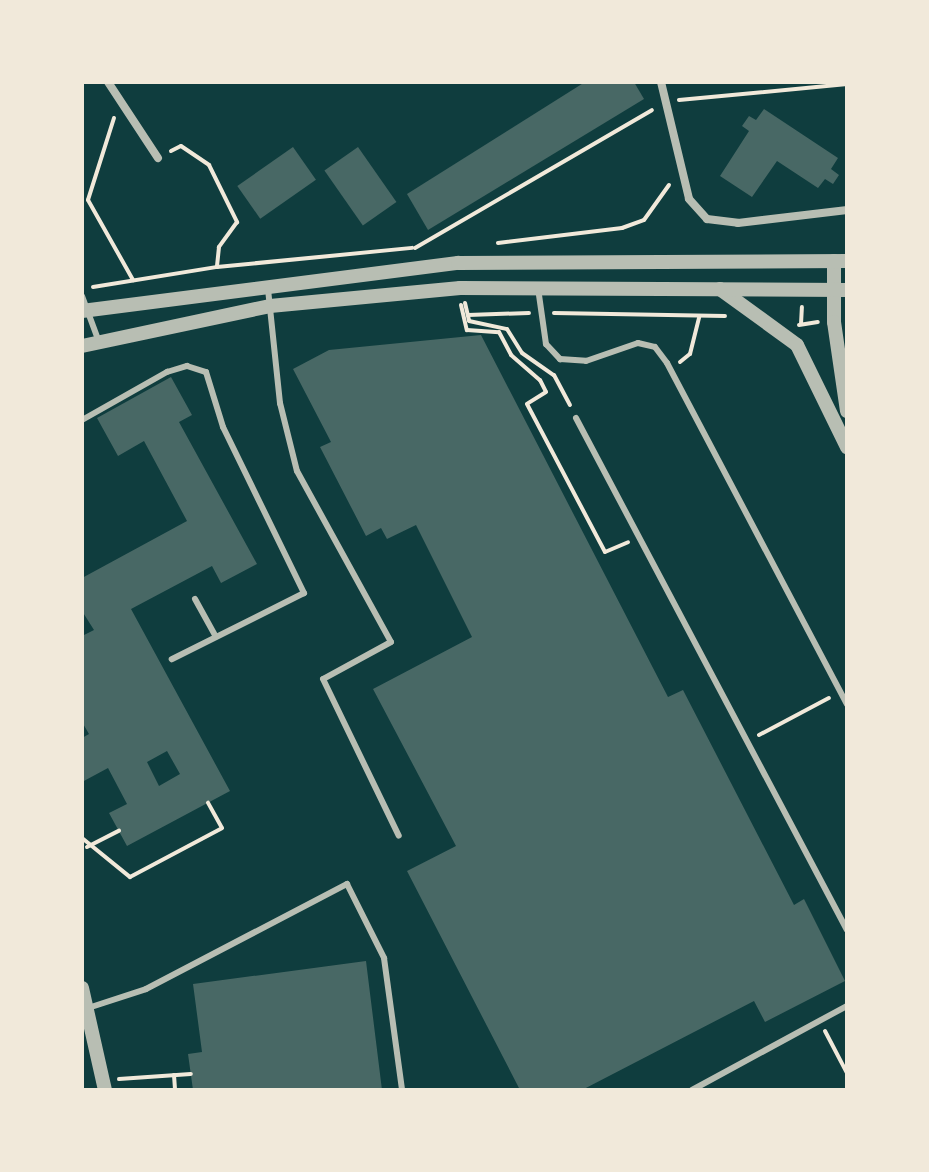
<!DOCTYPE html>
<style>
body{margin:0}
#map{position:relative;width:929px;height:1172px;overflow:hidden;background:#0f3d3e;font-family:Manrope,sans-serif}
div>[style]{position:absolute}
[style*='--x']{left:calc(var(--x)*1px);top:calc(var(--y)*1px);width:calc(var(--w)*1px);rotate:calc(var(--a)*1deg)}
.building>*{inset:0;background:#486865;transform-origin:0 0}
.path>*{height:4px;margin:-2px;padding:0 2px;transform-origin:2px;border-radius:2px;background:#f1e9da}
.service>*{height:6px;margin:-3px;padding:0 3px;transform-origin:3px;border-radius:3px;background:#b8beb3}
.minor>*{height:8px;margin:-4px;padding:0 4px;transform-origin:4px;border-radius:4px;background:#b8beb3}
.tertiary>*{height:14px;margin:-7px;padding:0 7px;transform-origin:7px;border-radius:7px;background:#b8beb3}
span{translate:-50% -50%;white-space:nowrap;text-align:center;line-height:1.15;-webkit-text-stroke:7px #f1e9da;paint-order:stroke}
.frame{position:absolute;inset:0;border:84px solid #f1e9da;pointer-events:none}
</style>
<div id="map">
<div class="building">
<i style="clip-path:polygon(585px 82px,634px 82px,644px 99px,428px 230px,407px 194px)"></i>
<i style="clip-path:polygon(764px 109px,838px 158px,831px 169px,839px 175px,833px 184px,825px 179px,818px 188px,777px 161px,752px 197px,720px 176px,749px 131px,742px 126px,749px 116px,756px 120px)"></i>
<i style="left:293px;top:147px;width:40px;height:68px;rotate:55deg"></i>
<i style="left:358px;top:147px;width:67px;height:41px;rotate:55deg"></i>
<i style="clip-path:polygon(481px 335px,668px 697px,683px 690px,794px 905px,804px 899px,845px 981px,765px 1022px,754px 1001px,582px 1090px,520px 1090px,407px 871px,456px 846px,373px 689px,472px 637px,416px 525px,387px 539px,381px 528px,366px 536px,320px 447px,331px 442px,293px 369px,329px 350px)"></i>
<i style="clip-path:polygon(evenodd,171px 377px,192px 415px,179px 422px,257px 564px,221px 583px,212px 566px,131px 609px,230px 791px,127px 846px,109px 813px,127px 804px,108px 768px,82px 782px,82px 738px,89px 734px,82px 722px,82px 636px,94px 630px,82px 611px,82px 578px,187px 521px,144px 441px,118px 456px,97px 418px,171px 377px,167px 751px,180px 774px,159px 786px,147px 762px,167px 751px)"></i>
<i style="clip-path:polygon(366px 961px,382px 1090px,193px 1090px,188px 1054px,202px 1052px,193px 984px)"></i>
</div>
<div class="path">
<i style="--x:679;--y:100;--w:169;--a:-5.4"></i>
<i style="--x:114;--y:118;--w:86;--a:107.6"></i>
<i style="--x:88;--y:200;--w:92;--a:60.6"></i>
<i style="--x:171;--y:151;--w:11;--a:-27"></i>
<i style="--x:181;--y:146;--w:34;--a:34"></i>
<i style="--x:209;--y:165;--w:64;--a:63.8"></i>
<i style="--x:237;--y:222;--w:31;--a:126"></i>
<i style="--x:219;--y:247;--w:20;--a:96"></i>
<i style="--x:498;--y:243;--w:125;--a:-6.9"></i>
<i style="--x:622;--y:228;--w:23;--a:-20"></i>
<i style="--x:644;--y:220;--w:43;--a:-54.5"></i>
<i style="--x:415;--y:248;--w:274;--a:-30.2"></i>
<i style="--x:93;--y:287;--w:126;--a:-9.2"></i>
<i style="--x:217;--y:267;--w:196;--a:-5.6"></i>
<i style="--x:465;--y:303;--w:18;--a:77"></i>
<i style="--x:469;--y:321;--w:39;--a:12"></i>
<i style="--x:507;--y:329;--w:28;--a:58"></i>
<i style="--x:522;--y:353;--w:39;--a:35"></i>
<i style="--x:554;--y:375;--w:34;--a:62"></i>
<i style="--x:461;--y:305;--w:26;--a:77"></i>
<i style="--x:467;--y:330;--w:32;--a:4"></i>
<i style="--x:499;--y:332;--w:26;--a:62"></i>
<i style="--x:511;--y:355;--w:38;--a:41"></i>
<i style="--x:540;--y:380;--w:13;--a:63"></i>
<i style="--x:546;--y:392;--w:22;--a:148"></i>
<i style="--x:527;--y:404;--w:167;--a:62.2"></i>
<i style="--x:605;--y:552;--w:25;--a:-23"></i>
<i style="--x:554;--y:313;--w:171;--a:1"></i>
<i style="--x:468;--y:315;--w:61;--a:-1.9"></i>
<i style="--x:801;--y:324;--w:17;--a:-87"></i>
<i style="--x:799;--y:325;--w:19;--a:-9"></i>
<i style="--x:680;--y:362;--w:13;--a:-39"></i>
<i style="--x:690;--y:354;--w:38;--a:-76"></i>
<i style="--x:759;--y:735;--w:79;--a:-27.9"></i>
<i style="--x:82;--y:838;--w:62;--a:39.1"></i>
<i style="--x:130;--y:877;--w:104;--a:-28"></i>
<i style="--x:222;--y:828;--w:29;--a:-119"></i>
<i style="--x:87;--y:847;--w:36;--a:-27"></i>
<i style="--x:825;--y:1031;--w:47;--a:62.4"></i>
<i style="--x:174;--y:1075;--w:15;--a:86"></i>
<i style="--x:119;--y:1079;--w:72;--a:-4"></i>
</div>
<div class="service">
<i style="--x:538;--y:288;--w:57;--a:81.9"></i>
<i style="--x:546;--y:344;--w:21;--a:47"></i>
<i style="--x:560;--y:359;--w:26;--a:4"></i>
<i style="--x:586;--y:361;--w:55;--a:-19.1"></i>
<i style="--x:638;--y:343;--w:17;--a:13"></i>
<i style="--x:655;--y:347;--w:20;--a:53"></i>
<i style="--x:667;--y:363;--w:386;--a:62.2"></i>
<i style="--x:268;--y:289;--w:115;--a:84"></i>
<i style="--x:280;--y:403;--w:70;--a:76"></i>
<i style="--x:297;--y:471;--w:195;--a:61.2"></i>
<i style="--x:391;--y:642;--w:77;--a:151.4"></i>
<i style="--x:323;--y:679;--w:174;--a:64.2"></i>
<i style="--x:82;--y:296;--w:49;--a:69.7"></i>
<i style="--x:576;--y:418;--w:579;--a:62.11"></i>
<i style="--x:82;--y:420;--w:98;--a:-29.5"></i>
<i style="--x:167;--y:372;--w:21;--a:-17"></i>
<i style="--x:187;--y:366;--w:20;--a:18"></i>
<i style="--x:206;--y:372;--w:58;--a:72.8"></i>
<i style="--x:223;--y:427;--w:185;--a:64"></i>
<i style="--x:304;--y:593;--w:148;--a:153.4"></i>
<i style="--x:195;--y:599;--w:43;--a:61.1"></i>
<i style="--x:88;--y:1008;--w:61;--a:-18.1"></i>
<i style="--x:146;--y:989;--w:227;--a:-27.6"></i>
<i style="--x:347;--y:884;--w:83;--a:63.4"></i>
<i style="--x:384;--y:958;--w:133;--a:82.2"></i>
<i style="--x:692;--y:1090;--w:176;--a:-28.5"></i>
</div>
<div class="minor">
<i style="--x:108;--y:82;--w:91;--a:56.7"></i>
<i style="--x:661;--y:82;--w:120;--a:76.5"></i>
<i style="--x:689;--y:199;--w:27;--a:48"></i>
<i style="--x:707;--y:219;--w:31;--a:7"></i>
<i style="--x:738;--y:223;--w:110;--a:-6.8"></i>
</div>
<div class="tertiary">
<i style="--x:834;--y:261;--w:61;--a:90"></i>
<i style="--x:834;--y:322;--w:90;--a:81.7"></i>
<i style="--x:720;--y:289;--w:95;--a:36"></i>
<i style="--x:797;--y:345;--w:114;--a:63.9"></i>
<i style="--x:82;--y:311;--w:379;--a:-7.3"></i>
<i style="--x:458;--y:263;--w:389;--a:-0.3"></i>
<i style="--x:82;--y:346;--w:192;--a:-12"></i>
<i style="--x:270;--y:306;--w:191;--a:-5.4"></i>
<i style="--x:460;--y:288;--w:387;--a:0.3"></i>
<i style="--x:82;--y:988;--w:105;--a:77.3"></i>
</div>
<div class="frame"></div>
</div>
